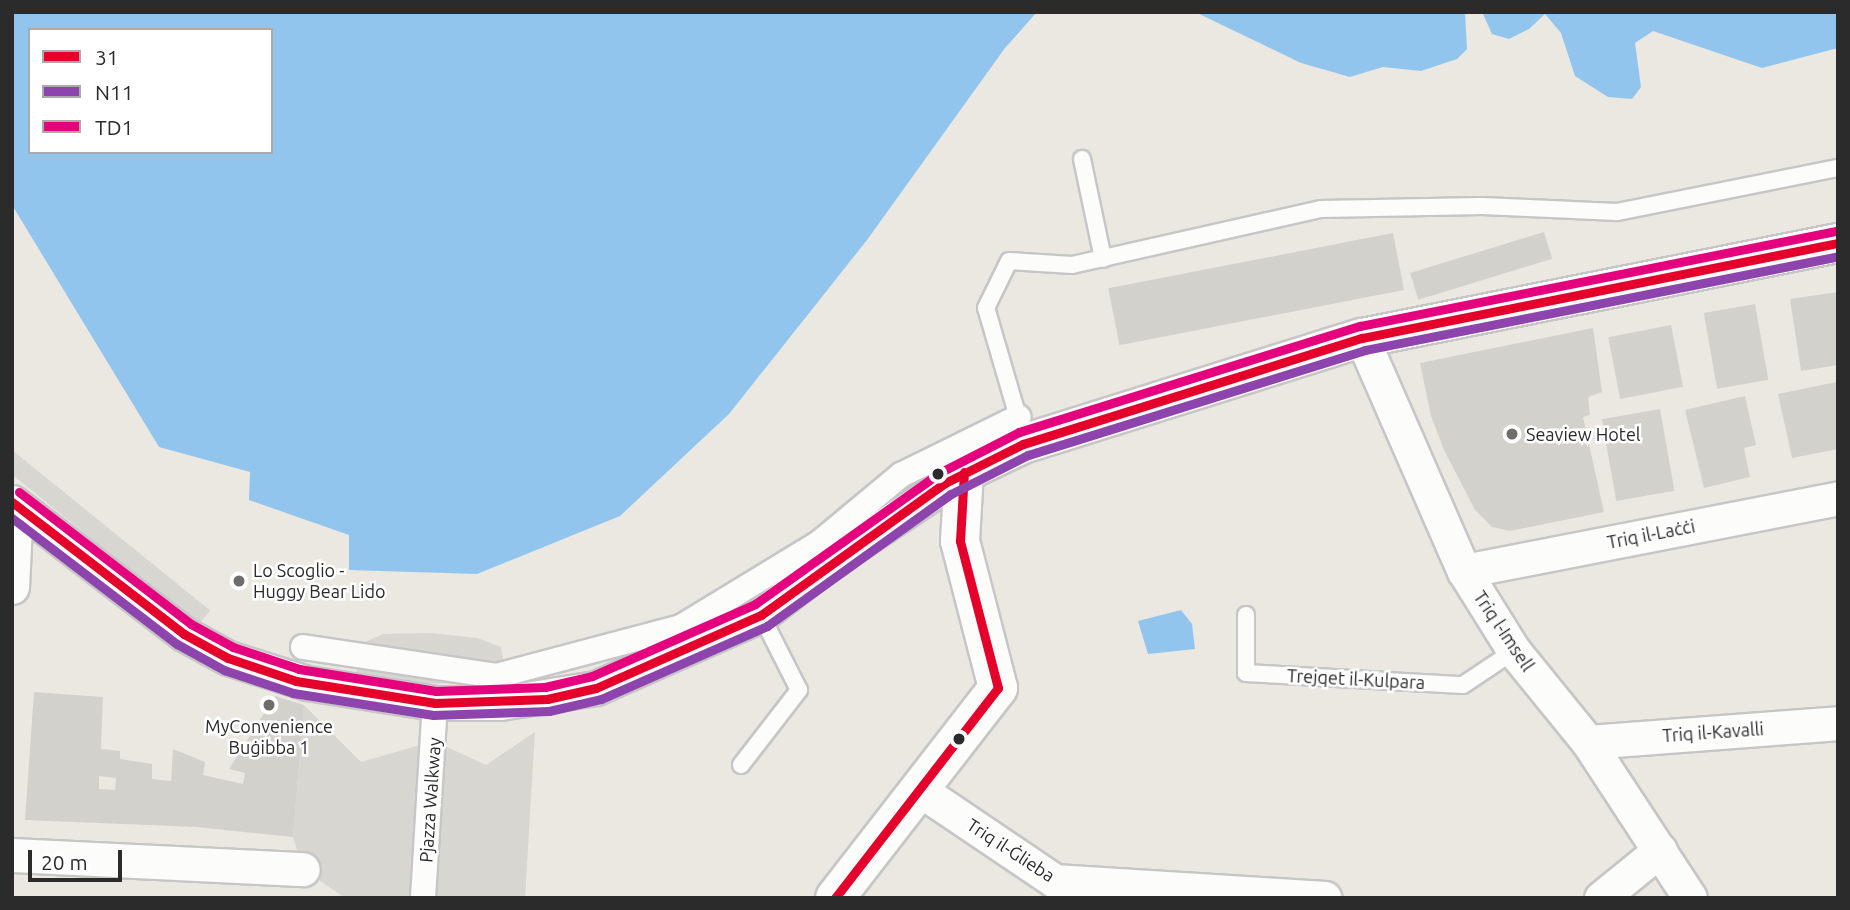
<!DOCTYPE html>
<meta charset="utf-8">
<style>
body{margin:0}
#map{position:relative;width:1850px;height:910px;overflow:hidden;background:#eae8e1;font-family:Ubuntu,sans-serif}
div>[style]{position:absolute}
[style*='--x']{left:calc(var(--x)*1px);top:calc(var(--y)*1px);width:calc(var(--w)*1px);rotate:calc(var(--a)*1deg)}
.plaza>*{inset:0;background:#d8d6d0;transform-origin:0 0}
.water>*{inset:0;background:#92c5ee}
.building>*{inset:0;background:#d3d1cc;transform-origin:0 0}
.roads{filter:drop-shadow(2px 0 #c7c6c7) drop-shadow(-2px 0 #c7c6c7) drop-shadow(0 2px #c7c6c7) drop-shadow(0 -2px #c7c6c7)}
.service>*{height:16px;margin:-8px;padding:0 8px;transform-origin:8px;border-radius:8px;background:#fcfcfa}
.pedestrian>*{height:24px;margin:-12px;padding:0 12px;transform-origin:12px;border-radius:12px;background:#fcfcfa}
.minor>*{height:33px;margin:-16.5px;padding:0 16.5px;transform-origin:16.5px;border-radius:16.5px;background:#fcfcfa}
.tertiary>*{height:38px;margin:-19px;padding:0 19px;transform-origin:19px;border-radius:19px;background:#fcfcfa}
.bus-1>*{height:9px;margin:-4.5px;padding:0 4.5px;transform-origin:4.5px;border-radius:4.5px;background:#e4002b}
.bus-2>*{height:9px;margin:-4.5px;padding:0 4.5px;transform-origin:4.5px;border-radius:4.5px;background:#8e44ad}
.bus-3>*{height:9px;margin:-4.5px;padding:0 4.5px;transform-origin:4.5px;border-radius:4.5px;background:#e5007d}
.dots>*{width:19px;height:19px;translate:-50% -50%;box-sizing:border-box;border:4px solid #fff;border-radius:50%}
span{translate:-50% -50%;white-space:nowrap;text-align:center;line-height:1.15;-webkit-text-stroke:5px #fff;paint-order:stroke}
.poi-label{font-size:18px;color:#2b2b2b}
.left{translate:0 -50%;text-align:left}
.street-label{font-size:18px;color:#2b2b2b}
.frame{position:absolute;inset:0;border:14px solid #2b2b2b;pointer-events:none}
.legend{position:absolute;left:28px;top:28px;width:245px;height:126px;box-sizing:border-box;background:#fff;border:2px solid #aaa;margin:0;padding:9px 12px;list-style:none;font-size:21px;color:#2b2b2b}
.legend li{display:flex;align-items:center;gap:14px;height:35px}
.legend b{width:35px;border:2px solid #aaa}
.scale{position:absolute;left:28px;top:850px;width:94px;height:32px;box-sizing:border-box;border:4px solid #2b2b2b;border-top:0;padding-left:9px;font-size:21px;line-height:24px;white-space:nowrap;color:#2b2b2b;-webkit-text-stroke:5px #fff;paint-order:stroke}
</style>
<div id="map">
<div class="plaza">
<i style="left:12px;top:450px;width:255px;height:19px;rotate:39deg"></i>
<i style="clip-path:polygon(431px 633px,477px 638px,501px 647px,507px 682px,407px 684px,356px 676px,363px 643px,383px 634px)"></i>
<i style="clip-path:polygon(304px 705px,361px 762px,434px 741px,486px 765px,535px 732px,525px 898px,345px 898px,303px 869px,293px 837px)"></i>
</div>
<div class="water">
<i style="clip-path:polygon(evenodd,12px 12px,1037px 12px,1005px 48px,867px 240px,729px 414px,620px 516px,477px 574px,349px 570px,349px 535px,249px 500px,250px 472px,159px 447px,12px 205px,12px 12px,30px 30px,271px 30px,271px 152px,30px 152px,30px 30px)"></i>
<i style="clip-path:polygon(1195px 12px,1465px 12px,1467px 49px,1457px 59px,1421px 71px,1383px 67px,1350px 77px,1301px 63px)"></i>
<i style="clip-path:polygon(1469px 12px,1838px 12px,1838px 48px,1762px 68px,1653px 31px,1635px 43px,1641px 87px,1632px 99px,1608px 97px,1575px 76px,1561px 33px,1545px 14px,1529px 29px,1509px 39px,1492px 34px,1483px 14px)"></i>
<i style="clip-path:polygon(1181px 610px,1192px 624px,1195px 649px,1148px 654px,1138px 621px)"></i>
</div>
<div class="building">
<i style="left:1544px;top:232px;width:28px;height:140px;rotate:73deg"></i>
<i style="left:1393px;top:233px;width:58px;height:290px;rotate:79deg"></i>
<i style="clip-path:polygon(1838px 292px,1838px 365px,1801px 371px,1790px 299px)"></i>
<i style="left:1755px;top:304px;width:77px;height:52px;rotate:80deg"></i>
<i style="left:1671px;top:325px;width:63px;height:64px;rotate:79deg"></i>
<i style="clip-path:polygon(1593px 328px,1602px 392px,1588px 397px,1590px 415px,1583px 417px,1604px 512px,1510px 531px,1492px 527px,1475px 510px,1444px 450px,1431px 416px,1420px 363px)"></i>
<i style="clip-path:polygon(1836px 382px,1838px 449px,1792px 458px,1778px 394px)"></i>
<i style="clip-path:polygon(1745px 396px,1756px 445px,1744px 448px,1750px 477px,1704px 488px,1685px 410px)"></i>
<i style="left:1660px;top:409px;width:83px;height:59px;rotate:80deg"></i>
<i style="clip-path:polygon(evenodd,34px 692px,103px 697px,101px 749px,120px 751px,120px 759px,152px 764px,152px 779px,171px 781px,173px 749px,205px 762px,203px 775px,243px 784px,245px 773px,229px 769px,275px 696px,304px 705px,293px 837px,196px 827px,25px 820px,34px 692px,99px 776px,116px 778px,115px 790px,99px 789px,99px 776px)"></i>
</div>
<div class="roads">
<div class="service">
<i style="--x:1082;--y:159;--w:102;--a:78.1"></i>
<i style="--x:1020;--y:424;--w:121;--a:-106.3"></i>
<i style="--x:986;--y:308;--w:52;--a:-63.9"></i>
<i style="--x:1009;--y:261;--w:63;--a:3.6"></i>
<i style="--x:1072;--y:265;--w:255;--a:-12.7"></i>
<i style="--x:1321;--y:209;--w:161;--a:-1.1"></i>
<i style="--x:1482;--y:206;--w:135;--a:2.5"></i>
<i style="--x:1617;--y:212;--w:225;--a:-11.3"></i>
<i style="--x:1246;--y:615;--w:58;--a:90"></i>
<i style="--x:1246;--y:673;--w:217;--a:3.2"></i>
<i style="--x:1463;--y:685;--w:61;--a:-33.7"></i>
<i style="--x:741;--y:765;--w:95;--a:-52.3"></i>
<i style="--x:799;--y:690;--w:84;--a:-116.9"></i>
</div>
<div class="pedestrian">
<i style="--x:303;--y:647;--w:195;--a:8.5"></i>
<i style="--x:496;--y:676;--w:191;--a:-14.8"></i>
<i style="--x:681;--y:627;--w:162;--a:-31.3"></i>
<i style="--x:819;--y:543;--w:107;--a:-39.7"></i>
<i style="--x:901;--y:475;--w:131;--a:-26.2"></i>
<i style="--x:423;--y:898;--w:195;--a:-86.5"></i>
</div>
<div class="minor">
<i style="--x:1362;--y:338;--w:254;--a:66.4"></i>
<i style="--x:1464;--y:571;--w:94;--a:58"></i>
<i style="--x:1514;--y:651;--w:117;--a:50.9"></i>
<i style="--x:1588;--y:742;--w:186;--a:56.8"></i>
<i style="--x:12;--y:502;--w:217;--a:37.5"></i>
<i style="--x:184;--y:634;--w:50;--a:28.6"></i>
<i style="--x:228;--y:658;--w:83;--a:17.6"></i>
<i style="--x:307;--y:683;--w:130;--a:8.9"></i>
<i style="--x:435;--y:703;--w:65;--a:0"></i>
<i style="--x:500;--y:703;--w:97;--a:-8.9"></i>
<i style="--x:596;--y:688;--w:180;--a:-23.9"></i>
<i style="--x:761;--y:615;--w:86;--a:-37.9"></i>
<i style="--x:829;--y:562;--w:162;--a:-33.7"></i>
<i style="--x:1464;--y:571;--w:381;--a:-11"></i>
<i style="--x:12;--y:587;--w:82;--a:-87.2"></i>
<i style="--x:1588;--y:742;--w:251;--a:-4.3"></i>
<i style="--x:917;--y:788;--w:166;--a:34"></i>
<i style="--x:1055;--y:881;--w:270;--a:3.6"></i>
<i style="--x:12;--y:855;--w:291;--a:2.8"></i>
<i style="--x:1601;--y:898;--w:76;--a:-39.1"></i>
</div>
<div class="tertiary">
<i style="--x:835;--y:898;--w:266;--a:-52.2"></i>
<i style="--x:998;--y:688;--w:152;--a:-104.5"></i>
<i style="--x:960;--y:541;--w:69;--a:-86.7"></i>
<i style="--x:964;--y:472;--w:65;--a:-25.4"></i>
<i style="--x:1023;--y:444;--w:355;--a:-17.4"></i>
<i style="--x:1362;--y:338;--w:485;--a:-11.3"></i>
</div>
</div>
<div class="bus-1">
<i style="--x:12;--y:502;--w:217;--a:37.5"></i>
<i style="--x:184;--y:634;--w:50;--a:28.6"></i>
<i style="--x:228;--y:658;--w:72;--a:18.7"></i>
<i style="--x:296;--y:681;--w:141;--a:9"></i>
<i style="--x:435;--y:703;--w:112;--a:-2"></i>
<i style="--x:547;--y:699;--w:50;--a:-12.7"></i>
<i style="--x:596;--y:688;--w:180;--a:-23.9"></i>
<i style="--x:761;--y:615;--w:226;--a:-35.7"></i>
<i style="--x:945;--y:483;--w:87;--a:-26.6"></i>
<i style="--x:1023;--y:444;--w:355;--a:-17.4"></i>
<i style="--x:1362;--y:338;--w:485;--a:-11.3"></i>
<i style="--x:835;--y:898;--w:266;--a:-52.2"></i>
<i style="--x:998;--y:688;--w:152;--a:-104.5"></i>
<i style="--x:960;--y:541;--w:69;--a:-86.7"></i>
</div>
<div class="bus-2">
<i style="--x:12;--y:518;--w:208;--a:37.4"></i>
<i style="--x:177;--y:644;--w:54;--a:29"></i>
<i style="--x:224;--y:670;--w:73;--a:18.4"></i>
<i style="--x:293;--y:693;--w:142;--a:8.9"></i>
<i style="--x:433;--y:715;--w:116;--a:-2"></i>
<i style="--x:549;--y:711;--w:53;--a:-13"></i>
<i style="--x:601;--y:699;--w:181;--a:-23.7"></i>
<i style="--x:767;--y:626;--w:226;--a:-35.7"></i>
<i style="--x:951;--y:494;--w:86;--a:-26.9"></i>
<i style="--x:1028;--y:455;--w:353;--a:-17.3"></i>
<i style="--x:1365;--y:350;--w:482;--a:-11.2"></i>
</div>
<div class="bus-3">
<i style="--x:19;--y:492;--w:217;--a:37.5"></i>
<i style="--x:191;--y:624;--w:48;--a:28.7"></i>
<i style="--x:233;--y:647;--w:70;--a:18.4"></i>
<i style="--x:299;--y:669;--w:139;--a:9.1"></i>
<i style="--x:436;--y:691;--w:109;--a:-2.1"></i>
<i style="--x:545;--y:687;--w:48;--a:-13.2"></i>
<i style="--x:592;--y:676;--w:178;--a:-23.8"></i>
<i style="--x:755;--y:604;--w:226;--a:-35.4"></i>
<i style="--x:939;--y:473;--w:90;--a:-27.1"></i>
<i style="--x:1019;--y:432;--w:357;--a:-17.3"></i>
<i style="--x:1360;--y:326;--w:485;--a:-11.3"></i>
</div>
<div class="dots">
<i style="left:1512px;top:434px;background:#6e6d6b"></i>
<i style="left:938px;top:474px;background:#2b2b2b"></i>
<i style="left:239px;top:581px;background:#6e6d6b"></i>
<i style="left:269px;top:705px;background:#6e6d6b"></i>
<i style="left:959px;top:739px;background:#2b2b2b"></i>
</div>
<div class="poi-label">
<span class="left" style="left:1526px;top:434px">Seaview Hotel</span>
<span class="left" style="left:253px;top:581px">Lo Scoglio -<br>Huggy Bear Lido</span>
<span style="left:269px;top:737px">MyConvenience<br>Buġibba 1</span>
</div>
<div class="street-label">
<span style="left:1651px;top:534px;rotate:-11deg">Triq il-Laċċi</span>
<span style="left:1504px;top:631px;rotate:56deg">Triq l-Imsell</span>
<span style="left:1356px;top:679px;rotate:3deg">Trejqet il-Kulpara</span>
<span style="left:1713px;top:732px;rotate:-4deg">Triq il-Kavalli</span>
<span style="left:430px;top:800px;rotate:-86deg">Pjazza Walkway</span>
<span style="left:1011px;top:850px;rotate:33deg">Triq il-Ġlieba</span>
</div>
<div class="frame"></div>
<ul class="legend">
<li><b style="height:9px;background:#e4002b"></b>31</li>
<li><b style="height:9px;background:#8e44ad"></b>N11</li>
<li><b style="height:9px;background:#e5007d"></b>TD1</li>
</ul>
<div class="scale">20 m</div>
</div>
